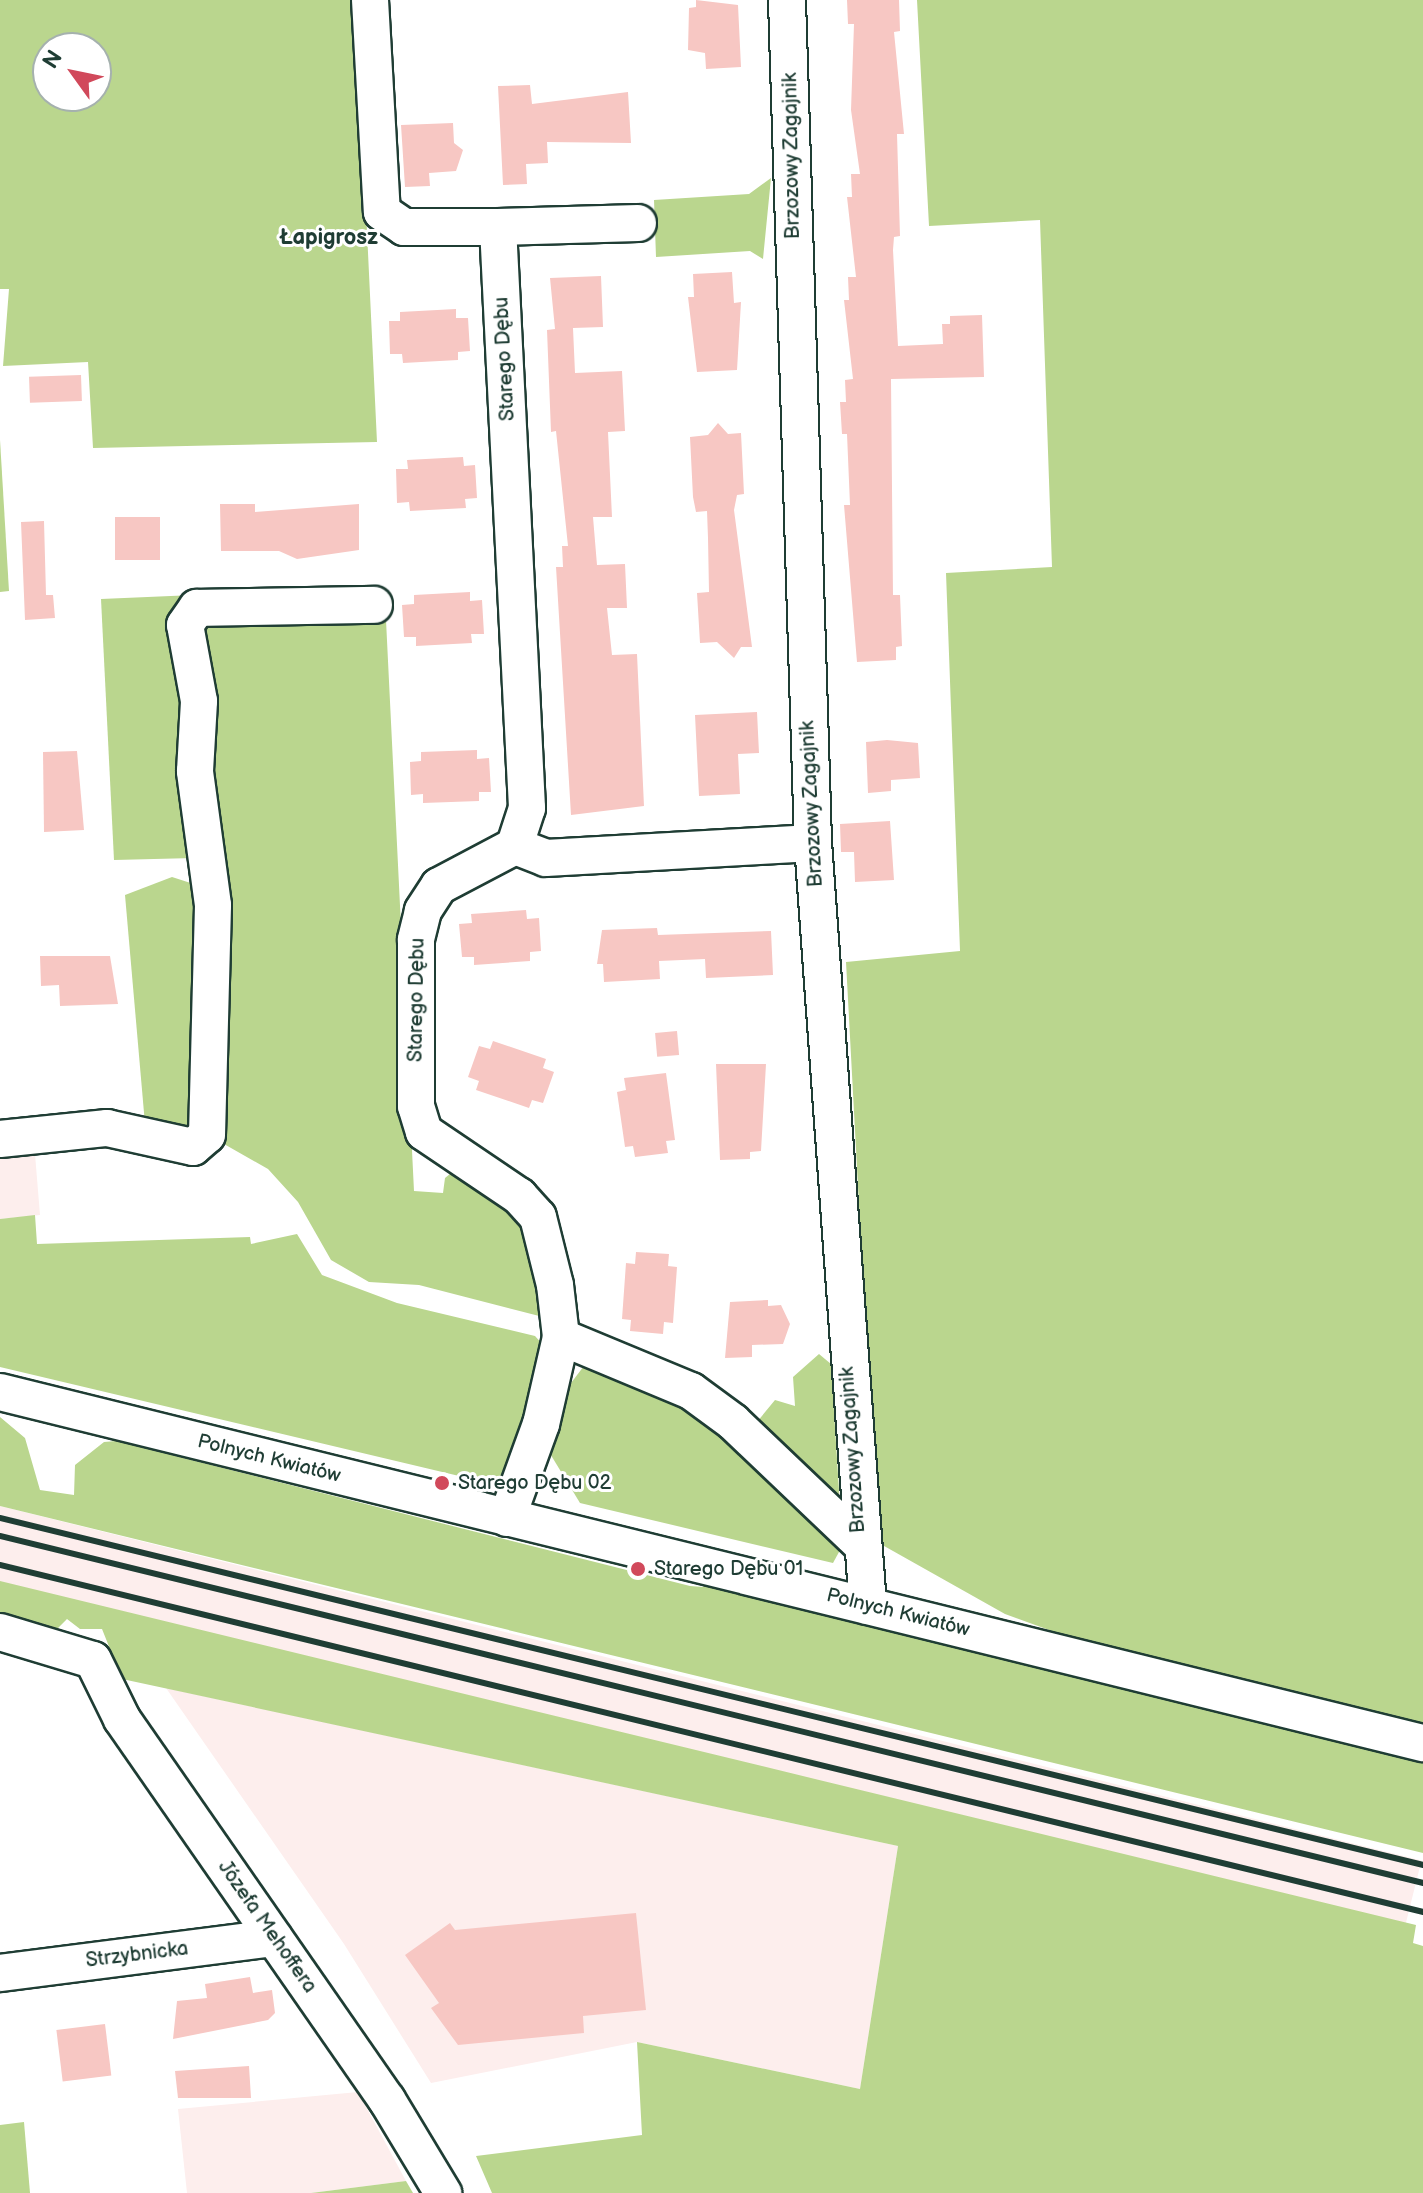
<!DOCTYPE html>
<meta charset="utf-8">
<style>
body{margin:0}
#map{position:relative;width:1423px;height:2193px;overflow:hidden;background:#fff;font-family:"Balsamiq Sans",sans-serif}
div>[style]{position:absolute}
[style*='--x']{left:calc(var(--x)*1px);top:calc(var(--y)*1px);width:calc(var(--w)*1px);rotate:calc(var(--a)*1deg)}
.built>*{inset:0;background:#fdeeed;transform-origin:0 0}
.green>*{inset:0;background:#bad68e}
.building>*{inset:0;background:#f7c7c3;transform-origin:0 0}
.roads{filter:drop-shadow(2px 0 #1f3d34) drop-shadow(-2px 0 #1f3d34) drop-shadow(0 2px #1f3d34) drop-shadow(0 -2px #1f3d34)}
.minor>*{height:36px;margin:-18px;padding:0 18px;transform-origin:18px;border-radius:18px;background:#fff}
.rail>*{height:6px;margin:-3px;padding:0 3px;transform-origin:3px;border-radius:3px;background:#1f3d34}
.dots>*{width:22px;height:22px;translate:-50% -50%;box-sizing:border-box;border:4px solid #fff;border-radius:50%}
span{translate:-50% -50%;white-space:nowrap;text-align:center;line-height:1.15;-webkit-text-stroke:6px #fff;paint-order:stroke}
.street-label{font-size:20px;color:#1f3d34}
.poi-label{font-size:20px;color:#1f3d34}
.left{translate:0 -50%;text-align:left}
.neighbourhood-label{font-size:22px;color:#1f3d34;font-weight:700}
.north{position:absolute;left:32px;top:32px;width:80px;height:80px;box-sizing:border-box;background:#fff;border:2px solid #a5b1ae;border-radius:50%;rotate:303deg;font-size:22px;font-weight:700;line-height:32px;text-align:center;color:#1f3d34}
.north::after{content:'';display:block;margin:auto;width:28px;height:36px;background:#d1495b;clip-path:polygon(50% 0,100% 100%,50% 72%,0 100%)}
</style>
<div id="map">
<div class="built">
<i style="clip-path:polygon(34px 1142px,40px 1215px,0 1219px,0 1147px)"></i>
<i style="left:0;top:1506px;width:1465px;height:75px;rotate:14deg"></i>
<i style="clip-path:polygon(166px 1688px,898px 1846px,860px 2089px,637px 2042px,431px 2083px,344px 1944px)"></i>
<i style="clip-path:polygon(358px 2092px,406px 2181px,311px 2193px,187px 2193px,178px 2109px)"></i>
</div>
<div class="green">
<i style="clip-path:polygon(evenodd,0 0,356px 0,377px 442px,93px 448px,88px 362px,3px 366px,9px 289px,0 289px,0 0,48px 48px,96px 48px,96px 96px,48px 96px,48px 48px)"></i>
<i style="clip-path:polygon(917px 0,1423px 0,1423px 1725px,1118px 1655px,1005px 1614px,877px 1542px,846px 962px,960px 951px,946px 573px,1052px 567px,1040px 220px,929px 226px)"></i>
<i style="clip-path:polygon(771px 178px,763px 259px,750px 251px,656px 257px,654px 200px,749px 194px)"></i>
<i style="clip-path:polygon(0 440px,9px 591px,0 592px)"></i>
<i style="clip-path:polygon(194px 595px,194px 858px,114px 860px,101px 599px)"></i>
<i style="clip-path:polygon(202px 617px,386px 620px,414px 1191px,443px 1193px,445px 1178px,456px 1169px,528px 1220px,547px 1318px,419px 1285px,369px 1282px,331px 1260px,298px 1202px,268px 1169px,224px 1144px)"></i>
<i style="clip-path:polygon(172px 877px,203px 887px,197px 1130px,145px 1124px,125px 895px)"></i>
<i style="clip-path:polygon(35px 1215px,37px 1244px,250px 1237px,251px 1244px,297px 1234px,322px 1275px,397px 1303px,535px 1336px,544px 1346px,542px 1359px,509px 1472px,497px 1485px,0 1367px,0 1219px)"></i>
<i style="clip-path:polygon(819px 1354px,831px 1364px,840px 1506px,752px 1428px,775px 1400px,795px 1406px,793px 1377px)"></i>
<i style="clip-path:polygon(590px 1358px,702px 1408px,845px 1541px,833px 1563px,580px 1503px,546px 1447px,571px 1383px)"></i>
<i style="clip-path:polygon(0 1417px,25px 1438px,40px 1490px,74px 1495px,75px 1465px,104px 1442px,116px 1441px,690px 1586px,703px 1587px,705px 1580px,1423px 1755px,1423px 1853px,0 1506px)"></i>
<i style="clip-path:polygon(0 1581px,1416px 1925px,1413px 1943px,1423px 1946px,1423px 2193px,492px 2193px,476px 2156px,642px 2135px,637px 2042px,860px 2089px,898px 1846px,122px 1679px,102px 1629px,80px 1629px,67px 1619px,55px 1631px,0 1619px)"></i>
<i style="clip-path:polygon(24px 2122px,30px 2193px,0 2193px,0 2125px)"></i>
<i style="clip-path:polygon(406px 2181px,413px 2193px,311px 2193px)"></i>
</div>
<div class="building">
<i style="clip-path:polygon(696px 0,738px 5px,741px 67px,706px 69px,705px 53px,688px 50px,689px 8px,696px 7px)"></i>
<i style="clip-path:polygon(847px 0,899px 0,900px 31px,894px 32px,904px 134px,897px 134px,900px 236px,894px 237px,893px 250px,898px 346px,943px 344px,942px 324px,950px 324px,950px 316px,982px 315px,984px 377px,891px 379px,893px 595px,900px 595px,902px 646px,896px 647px,896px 660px,857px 662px,844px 505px,850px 505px,847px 434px,842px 434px,840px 402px,846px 402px,845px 380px,853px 379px,844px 300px,849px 300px,848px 277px,856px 277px,847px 197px,852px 197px,851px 174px,860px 174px,851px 110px,854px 24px,848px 24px)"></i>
<i style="clip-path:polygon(530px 85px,532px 104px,628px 92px,631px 143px,547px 142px,548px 163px,526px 164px,527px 184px,503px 185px,498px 86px)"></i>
<i style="clip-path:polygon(453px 123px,454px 143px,463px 150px,456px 171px,429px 173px,430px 186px,405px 187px,401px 125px)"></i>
<i style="clip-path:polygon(732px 272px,734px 303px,741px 302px,737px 370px,697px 372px,688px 297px,694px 297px,693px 274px)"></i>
<i style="clip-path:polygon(601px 276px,603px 327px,573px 328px,575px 373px,622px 371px,625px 431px,608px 432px,612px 517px,593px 517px,597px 565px,625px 564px,627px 608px,607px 608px,612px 655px,637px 654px,644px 806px,571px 815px,556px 567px,563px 567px,562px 546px,568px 546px,556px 431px,551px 432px,547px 330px,555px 329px,550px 278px)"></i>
<i style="clip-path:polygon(456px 309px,456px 318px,468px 318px,470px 351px,458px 352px,458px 360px,403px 363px,402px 354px,390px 354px,389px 321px,400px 321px,400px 312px)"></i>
<i style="left:81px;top:375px;width:26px;height:52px;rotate:88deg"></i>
<i style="clip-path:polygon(718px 423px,728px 434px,741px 433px,744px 494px,737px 495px,734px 510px,752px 647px,741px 647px,734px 658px,717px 642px,700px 643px,697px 593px,709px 592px,708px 538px,707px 511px,696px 512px,693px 497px,690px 437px,708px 435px)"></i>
<i style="clip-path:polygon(463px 457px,464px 466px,475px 465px,477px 498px,465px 499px,466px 508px,410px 511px,409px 502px,397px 503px,396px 469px,408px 469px,407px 460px)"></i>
<i style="clip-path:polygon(220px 504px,255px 504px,255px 512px,359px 504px,359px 550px,297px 559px,279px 551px,221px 551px)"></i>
<i style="left:160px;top:517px;width:43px;height:45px;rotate:90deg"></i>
<i style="clip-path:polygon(44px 521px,46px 595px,53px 595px,55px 618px,25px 620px,21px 522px)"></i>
<i style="clip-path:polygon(470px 592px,470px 601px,482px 600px,484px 634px,471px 634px,472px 643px,416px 646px,416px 637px,404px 637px,402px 605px,414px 604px,414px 595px)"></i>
<i style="clip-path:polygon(757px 712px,759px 753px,738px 754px,740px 794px,699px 796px,695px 715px)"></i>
<i style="clip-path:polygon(887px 740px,918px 743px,920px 778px,891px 780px,891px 791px,868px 793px,866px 742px)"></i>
<i style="clip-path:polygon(477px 750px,477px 759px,489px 758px,491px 792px,479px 792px,479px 801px,423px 803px,423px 794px,411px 795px,410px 762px,421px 761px,421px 752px)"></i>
<i style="clip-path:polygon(77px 751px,84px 830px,44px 832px,43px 752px)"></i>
<i style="clip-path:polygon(890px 821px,894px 880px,855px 882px,854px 852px,841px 852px,840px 824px)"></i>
<i style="clip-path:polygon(526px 910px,527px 919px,539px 918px,541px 951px,530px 952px,530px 961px,474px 965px,474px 957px,462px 957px,459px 924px,472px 923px,471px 914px)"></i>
<i style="clip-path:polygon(657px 928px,658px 935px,771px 931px,773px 975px,706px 978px,705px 959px,659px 961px,660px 979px,604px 982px,603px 964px,597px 964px,602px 930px)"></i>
<i style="clip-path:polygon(40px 956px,110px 956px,118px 1004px,60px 1006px,59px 985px,41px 986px)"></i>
<i style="left:677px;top:1031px;width:24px;height:22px;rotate:85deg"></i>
<i style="clip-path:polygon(493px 1041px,546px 1059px,543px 1068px,554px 1072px,543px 1103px,532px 1100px,529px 1108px,476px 1090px,479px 1081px,468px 1077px,479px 1046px,490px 1049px)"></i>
<i style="clip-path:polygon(716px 1064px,766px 1064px,761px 1151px,750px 1152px,750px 1159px,720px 1160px)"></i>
<i style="clip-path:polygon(666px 1073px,675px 1140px,666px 1141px,668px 1153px,635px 1157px,633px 1146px,625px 1147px,617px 1092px,626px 1090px,624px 1078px)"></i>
<i style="clip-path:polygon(636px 1252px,669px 1254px,668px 1266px,677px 1267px,673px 1323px,664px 1322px,663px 1334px,630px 1331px,631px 1320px,622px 1319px,626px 1263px,635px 1264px)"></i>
<i style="clip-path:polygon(768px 1300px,768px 1306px,781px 1305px,790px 1324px,783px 1344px,752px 1345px,752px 1357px,725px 1358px,730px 1302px)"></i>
<i style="clip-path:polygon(636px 1913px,646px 2010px,583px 2016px,584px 2033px,458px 2045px,431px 2008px,439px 2003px,405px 1955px,450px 1923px,455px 1930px)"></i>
<i style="clip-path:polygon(250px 1977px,253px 1993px,272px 1990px,275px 2013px,268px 2020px,173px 2039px,177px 2001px,207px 1998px,205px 1984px)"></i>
<i style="left:105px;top:2024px;width:52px;height:49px;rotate:83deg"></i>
<i style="clip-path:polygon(249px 2066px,251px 2098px,178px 2098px,175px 2071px)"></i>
</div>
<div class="roads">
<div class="minor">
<i style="--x:370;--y:0;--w:212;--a:86.8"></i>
<i style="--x:382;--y:212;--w:27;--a:34"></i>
<i style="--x:404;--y:227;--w:94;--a:0"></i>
<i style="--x:498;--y:227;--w:582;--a:87.14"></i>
<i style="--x:527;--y:808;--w:40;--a:108"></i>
<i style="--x:515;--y:846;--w:86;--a:152.2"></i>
<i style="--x:439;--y:886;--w:30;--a:123"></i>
<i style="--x:423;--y:911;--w:30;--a:104"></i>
<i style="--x:416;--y:940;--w:166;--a:90"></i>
<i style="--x:416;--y:1106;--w:27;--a:73"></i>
<i style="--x:424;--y:1132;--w:115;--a:34"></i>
<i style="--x:519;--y:1196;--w:28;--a:48"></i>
<i style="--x:538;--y:1217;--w:70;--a:76"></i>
<i style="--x:555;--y:1285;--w:52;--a:83.4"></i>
<i style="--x:561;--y:1337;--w:89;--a:102.9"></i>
<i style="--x:541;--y:1424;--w:100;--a:109.9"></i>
<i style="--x:787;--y:0;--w:843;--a:88.23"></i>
<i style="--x:813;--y:843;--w:765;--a:85.88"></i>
<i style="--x:498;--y:227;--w:140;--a:-1.6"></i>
<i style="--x:515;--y:846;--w:33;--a:21"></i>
<i style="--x:546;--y:858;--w:267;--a:-3.2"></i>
<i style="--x:0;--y:1139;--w:108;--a:-5.9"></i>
<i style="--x:107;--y:1128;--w:88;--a:12.5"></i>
<i style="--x:193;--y:1147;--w:18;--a:-41"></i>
<i style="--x:207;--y:1135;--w:230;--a:-88.5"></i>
<i style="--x:213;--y:905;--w:135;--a:-97.7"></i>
<i style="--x:195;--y:771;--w:70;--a:-86.7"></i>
<i style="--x:199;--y:701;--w:77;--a:-100.4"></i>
<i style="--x:185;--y:625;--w:21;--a:-55"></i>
<i style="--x:197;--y:608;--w:177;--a:-1"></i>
<i style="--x:561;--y:1337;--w:141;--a:22.6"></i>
<i style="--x:691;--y:1391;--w:52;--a:36.4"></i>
<i style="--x:733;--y:1422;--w:174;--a:43.6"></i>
<i style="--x:0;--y:1392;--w:1466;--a:13.86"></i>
<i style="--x:0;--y:1632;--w:97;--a:16.8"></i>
<i style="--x:93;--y:1660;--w:66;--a:63.8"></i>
<i style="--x:122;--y:1719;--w:464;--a:55.2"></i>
<i style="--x:387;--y:2100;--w:109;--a:58.9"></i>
<i style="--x:0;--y:1973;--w:276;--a:-7.3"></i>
</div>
</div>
<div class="rail">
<i style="--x:0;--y:1518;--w:1465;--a:13.7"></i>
<i style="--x:0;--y:1536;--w:1465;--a:13.7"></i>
<i style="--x:0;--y:1565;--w:1465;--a:13.7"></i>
</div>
<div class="dots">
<i style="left:442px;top:1483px;background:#d1495b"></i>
<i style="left:638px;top:1569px;background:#d1495b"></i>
</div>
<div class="street-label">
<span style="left:792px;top:156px;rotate:-91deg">Brzozowy Zagajnik</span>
<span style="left:505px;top:359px;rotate:-93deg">Starego Dębu</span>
<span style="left:812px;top:804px;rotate:-93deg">Brzozowy Zagajnik</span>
<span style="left:417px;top:1000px;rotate:-89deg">Starego Dębu</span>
<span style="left:853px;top:1450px;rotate:-94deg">Brzozowy Zagajnik</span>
<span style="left:269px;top:1459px;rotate:14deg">Polnych Kwiatów</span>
<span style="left:898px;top:1613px;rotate:14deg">Polnych Kwiatów</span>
<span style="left:267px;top:1927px;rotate:55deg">Józefa Mehoffera</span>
<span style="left:137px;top:1955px;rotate:-7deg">Strzybnicka</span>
</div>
<div class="poi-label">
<span class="left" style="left:458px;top:1483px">Starego Dębu 02</span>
<span class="left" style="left:654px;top:1569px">Starego Dębu 01</span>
</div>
<div class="neighbourhood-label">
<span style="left:329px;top:238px">Łapigrosz</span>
</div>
<div class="north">N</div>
</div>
